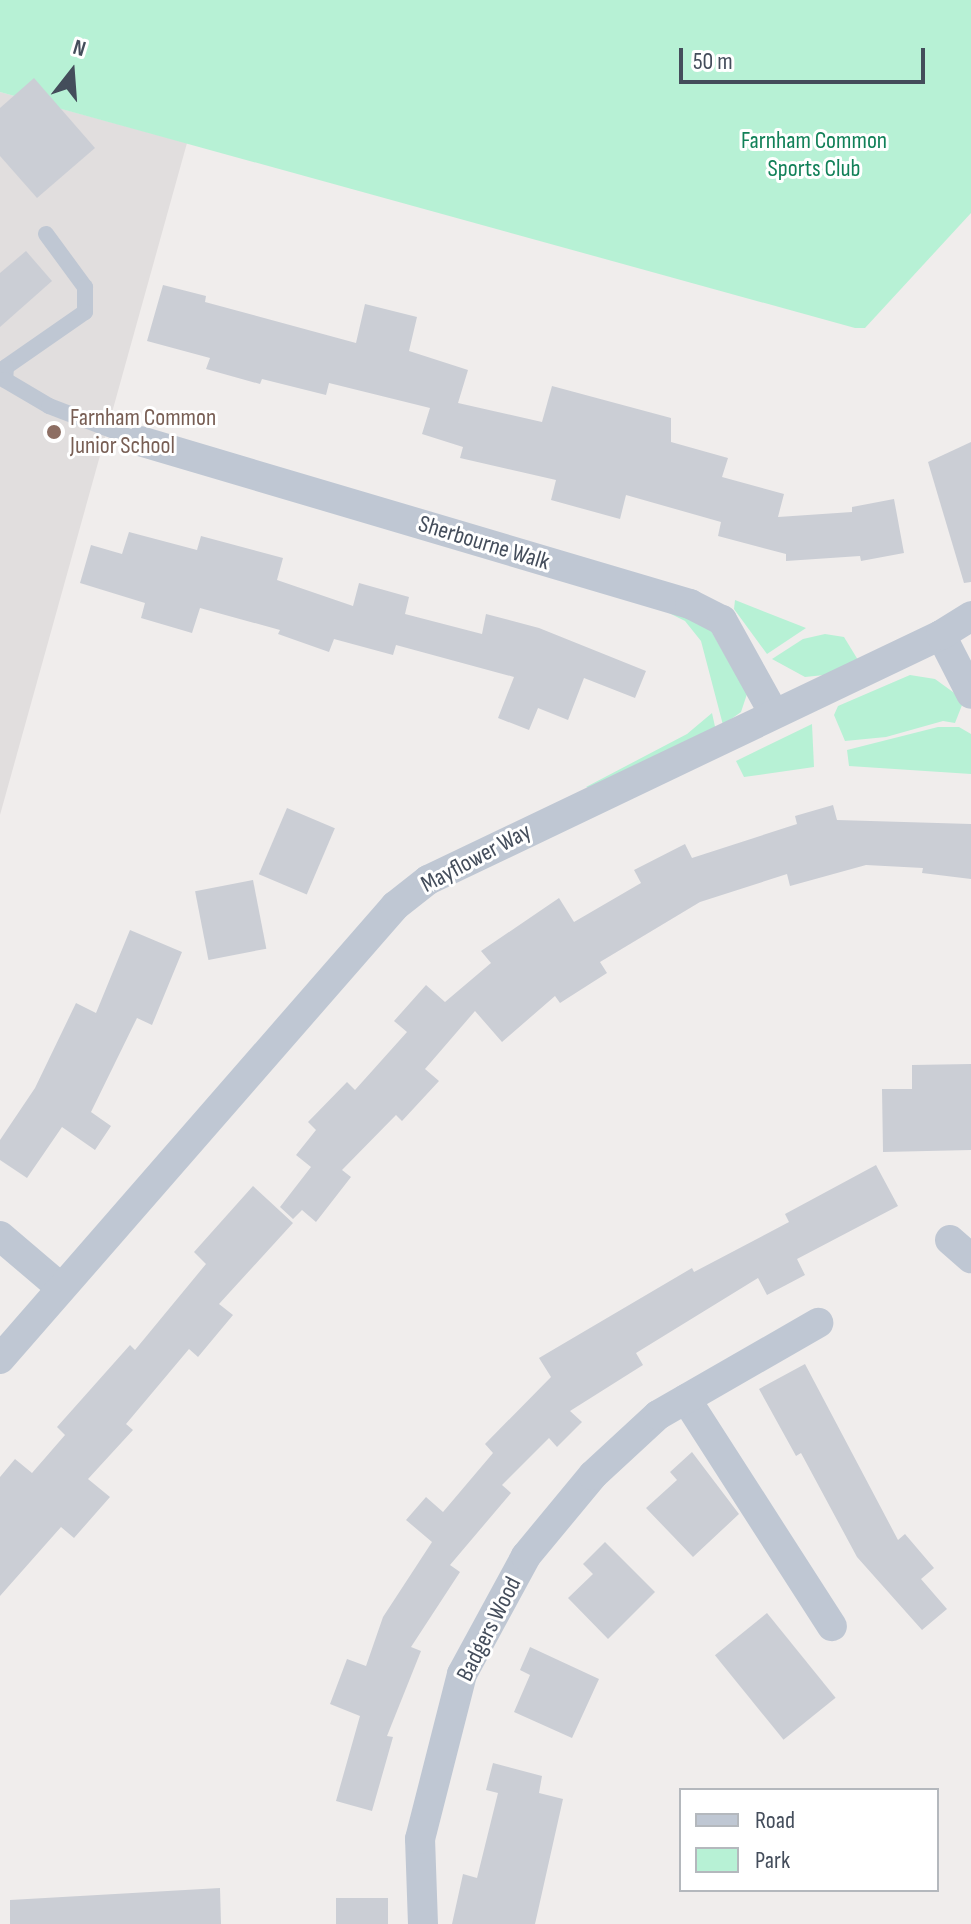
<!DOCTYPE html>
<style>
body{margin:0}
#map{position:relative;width:971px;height:1924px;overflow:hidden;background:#f0edec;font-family:"Sofia Sans Condensed",sans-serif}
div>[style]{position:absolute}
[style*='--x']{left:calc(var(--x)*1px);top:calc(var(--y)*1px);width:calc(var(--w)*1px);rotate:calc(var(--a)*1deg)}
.education>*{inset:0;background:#e1dede}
.green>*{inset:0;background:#b7f1d5}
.building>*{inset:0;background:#cbced5;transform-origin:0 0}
.lane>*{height:16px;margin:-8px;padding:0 8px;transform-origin:8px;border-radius:8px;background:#bfc7d3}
.street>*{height:30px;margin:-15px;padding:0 15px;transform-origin:15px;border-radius:15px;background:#bfc7d3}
.dots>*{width:22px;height:22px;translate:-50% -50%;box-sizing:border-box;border:4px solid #fff;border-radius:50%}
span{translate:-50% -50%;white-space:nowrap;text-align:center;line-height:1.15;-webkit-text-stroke:6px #fff;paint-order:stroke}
.park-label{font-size:24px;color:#118058}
.education-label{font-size:24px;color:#785e54}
.left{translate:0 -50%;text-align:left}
.street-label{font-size:24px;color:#444d5b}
.legend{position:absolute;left:679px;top:1788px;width:260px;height:104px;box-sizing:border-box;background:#fff;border:2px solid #b4b8bd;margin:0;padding:10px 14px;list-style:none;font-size:24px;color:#444d5b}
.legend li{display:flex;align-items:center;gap:16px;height:40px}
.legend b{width:40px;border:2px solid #b4b8bd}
.north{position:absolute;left:32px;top:32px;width:80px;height:80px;-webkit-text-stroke:6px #fff;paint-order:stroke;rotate:17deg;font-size:22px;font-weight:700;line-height:32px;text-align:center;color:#444d5b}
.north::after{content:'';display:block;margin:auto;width:28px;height:36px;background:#444d5b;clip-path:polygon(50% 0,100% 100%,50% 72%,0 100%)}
.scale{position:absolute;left:679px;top:48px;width:246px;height:36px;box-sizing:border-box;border:4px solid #444d5b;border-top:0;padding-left:10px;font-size:24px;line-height:28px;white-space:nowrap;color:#444d5b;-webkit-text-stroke:6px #fff;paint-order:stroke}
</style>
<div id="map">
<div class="education">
<i style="clip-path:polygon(0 92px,187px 143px,0 815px)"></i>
</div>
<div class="green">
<i style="clip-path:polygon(0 0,971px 0,971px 213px,865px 328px,855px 328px,0 92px)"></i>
<i style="clip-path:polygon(735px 600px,806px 628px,767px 654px,734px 609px)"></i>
<i style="clip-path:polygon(665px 611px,705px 620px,747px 694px,741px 712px,723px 725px,701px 641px,685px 621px)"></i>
<i style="clip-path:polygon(825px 634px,844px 637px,858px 660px,834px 674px,805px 677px,772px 659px,803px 639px)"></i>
<i style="clip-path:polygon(910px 675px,935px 679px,964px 700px,955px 723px,943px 721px,886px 737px,845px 741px,834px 715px,838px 706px)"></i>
<i style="clip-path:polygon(712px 713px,716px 731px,593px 789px,586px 787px,687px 734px)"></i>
<i style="clip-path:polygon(812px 724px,814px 767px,744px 777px,736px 761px)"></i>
<i style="clip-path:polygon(938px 727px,959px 727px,971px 734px,971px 774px,849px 766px,847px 750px)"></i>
</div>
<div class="building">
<i style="clip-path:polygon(34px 78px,95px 148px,37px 198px,0 156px,0 108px)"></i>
<i style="clip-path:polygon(26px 251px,52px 281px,0 327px,0 273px)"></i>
<i style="clip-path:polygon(163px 285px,206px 296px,205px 302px,356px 343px,365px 304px,417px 317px,409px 351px,468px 370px,458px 403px,542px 422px,552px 386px,671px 418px,671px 442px,728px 458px,722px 477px,784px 494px,778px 517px,852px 512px,852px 507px,894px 499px,904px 553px,861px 561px,860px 556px,786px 561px,786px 554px,718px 536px,721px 522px,626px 495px,620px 519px,551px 500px,556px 480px,460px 458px,463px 447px,422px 434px,430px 408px,329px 383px,326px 395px,262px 379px,260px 384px,206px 369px,210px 358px,147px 341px)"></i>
<i style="clip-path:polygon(971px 442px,971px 582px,964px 583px,928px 462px)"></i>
<i style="clip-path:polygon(129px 532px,197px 550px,201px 536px,283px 558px,277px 580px,353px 606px,359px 583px,409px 597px,405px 614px,482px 634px,486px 614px,539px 628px,646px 671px,635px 698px,584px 678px,568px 720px,538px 708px,529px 730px,498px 718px,514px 677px,396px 645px,393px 655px,334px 639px,329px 652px,278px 634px,280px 630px,200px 608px,192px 633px,141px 618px,145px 603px,80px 583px,91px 545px,122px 554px)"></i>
<i style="clip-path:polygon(833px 805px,837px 820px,971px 824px,971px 879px,922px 873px,923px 868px,866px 865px,790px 886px,787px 874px,700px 902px,600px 962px,607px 973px,560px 1003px,555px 996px,502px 1042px,475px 1011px,425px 1069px,439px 1081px,402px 1121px,396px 1115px,342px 1170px,351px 1177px,316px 1222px,302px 1210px,293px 1219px,280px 1207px,311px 1167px,296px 1155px,316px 1130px,308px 1122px,347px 1082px,355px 1090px,407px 1032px,394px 1021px,426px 985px,445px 1002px,491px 963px,481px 951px,559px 898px,574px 922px,641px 883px,634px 870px,685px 844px,692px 858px,797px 824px,795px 816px)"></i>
<i style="left:287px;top:808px;width:52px;height:72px;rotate:23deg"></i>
<i style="left:253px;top:880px;width:70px;height:59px;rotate:79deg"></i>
<i style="clip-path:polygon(130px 930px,182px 952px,152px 1025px,137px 1018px,91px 1112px,111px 1126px,95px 1150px,62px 1127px,27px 1178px,0 1160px,0 1140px,35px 1088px,76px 1003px,96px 1013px)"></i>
<i style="clip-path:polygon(971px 1064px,971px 1150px,883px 1152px,882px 1089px,912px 1089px,912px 1065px)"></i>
<i style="clip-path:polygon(876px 1165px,898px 1206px,797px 1259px,805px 1275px,767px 1295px,758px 1278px,636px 1353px,643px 1365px,570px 1411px,582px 1422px,557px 1447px,549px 1438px,502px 1485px,511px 1493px,450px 1565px,460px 1572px,411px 1647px,421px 1651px,387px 1736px,393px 1737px,372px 1811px,336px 1801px,360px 1716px,330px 1704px,347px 1659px,366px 1666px,383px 1617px,432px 1542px,406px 1520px,426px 1497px,443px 1512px,493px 1453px,485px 1444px,551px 1377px,539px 1358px,692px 1268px,694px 1272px,789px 1222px,785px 1214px)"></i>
<i style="clip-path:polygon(253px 1186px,293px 1223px,219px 1304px,233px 1315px,198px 1357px,189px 1349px,126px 1424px,133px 1430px,88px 1479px,110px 1497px,74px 1538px,61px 1527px,0 1596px,0 1477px,15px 1459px,32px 1473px,65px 1435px,57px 1427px,130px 1345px,135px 1350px,206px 1264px,194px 1252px)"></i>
<i style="clip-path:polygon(805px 1364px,898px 1540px,905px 1534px,934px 1568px,921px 1579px,947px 1609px,922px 1630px,857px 1557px,801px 1453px,796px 1456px,759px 1389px)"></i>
<i style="clip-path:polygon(692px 1452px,739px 1514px,693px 1557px,646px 1508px,677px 1480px,670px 1472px)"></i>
<i style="clip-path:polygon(605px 1542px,655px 1592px,608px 1639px,568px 1598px,593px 1574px,583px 1564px)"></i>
<i style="left:767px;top:1613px;width:109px;height:67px;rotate:51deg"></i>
<i style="clip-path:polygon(530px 1647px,599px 1679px,572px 1738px,514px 1712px,530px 1675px,520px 1670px)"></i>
<i style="clip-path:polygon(493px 1763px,542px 1776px,539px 1793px,563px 1799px,535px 1924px,452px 1924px,463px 1874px,477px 1878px,498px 1793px,486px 1790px)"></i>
<i style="clip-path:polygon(220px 1888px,221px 1924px,10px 1924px,10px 1900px)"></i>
<i style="left:336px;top:1898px;width:52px;height:26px"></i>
</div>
<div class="lane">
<i style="--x:46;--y:234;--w:66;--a:53.7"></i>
<i style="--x:85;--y:287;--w:25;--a:90"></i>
<i style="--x:85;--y:312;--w:96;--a:145.2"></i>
<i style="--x:6;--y:367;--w:13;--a:94"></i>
<i style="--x:5;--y:380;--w:51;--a:30.6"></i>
<i style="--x:49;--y:406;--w:97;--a:21"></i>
</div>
<div class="street">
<i style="--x:140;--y:441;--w:574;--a:16.51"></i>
<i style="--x:690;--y:604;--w:36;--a:27"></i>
<i style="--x:722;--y:620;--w:107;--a:61"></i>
<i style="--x:941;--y:635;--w:66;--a:63"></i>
<i style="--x:0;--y:1236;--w:80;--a:40.4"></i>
<i style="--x:950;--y:1240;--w:28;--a:41"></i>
<i style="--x:0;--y:1359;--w:601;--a:-48.91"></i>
<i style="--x:395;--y:906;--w:42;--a:-38.2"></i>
<i style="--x:428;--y:880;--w:569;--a:-25.53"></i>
<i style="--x:941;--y:635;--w:36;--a:-32"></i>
<i style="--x:686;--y:1399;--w:270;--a:57.3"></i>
<i style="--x:423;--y:1924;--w:85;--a:-92"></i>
<i style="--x:420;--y:1839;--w:170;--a:-75.7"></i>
<i style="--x:462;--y:1674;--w:134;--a:-61.5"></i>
<i style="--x:526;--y:1556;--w:105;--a:-50.4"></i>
<i style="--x:593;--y:1475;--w:88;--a:-42.7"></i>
<i style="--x:658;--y:1415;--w:185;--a:-29.9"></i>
</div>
<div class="dots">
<i style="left:54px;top:432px;background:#8d6e63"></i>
</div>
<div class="park-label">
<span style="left:814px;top:155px">Farnham Common<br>Sports Club</span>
</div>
<div class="education-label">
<span class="left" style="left:70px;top:432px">Farnham Common<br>Junior School</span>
</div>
<div class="street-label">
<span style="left:484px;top:543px;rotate:17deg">Sherbourne Walk</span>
<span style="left:476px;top:858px;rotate:-28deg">Mayflower Way</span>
<span style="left:489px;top:1629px;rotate:-63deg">Badgers Wood</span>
</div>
<ul class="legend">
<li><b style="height:10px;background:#bfc7d3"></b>Road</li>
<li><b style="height:22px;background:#b7f1d5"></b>Park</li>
</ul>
<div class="north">N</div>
<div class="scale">50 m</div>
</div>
